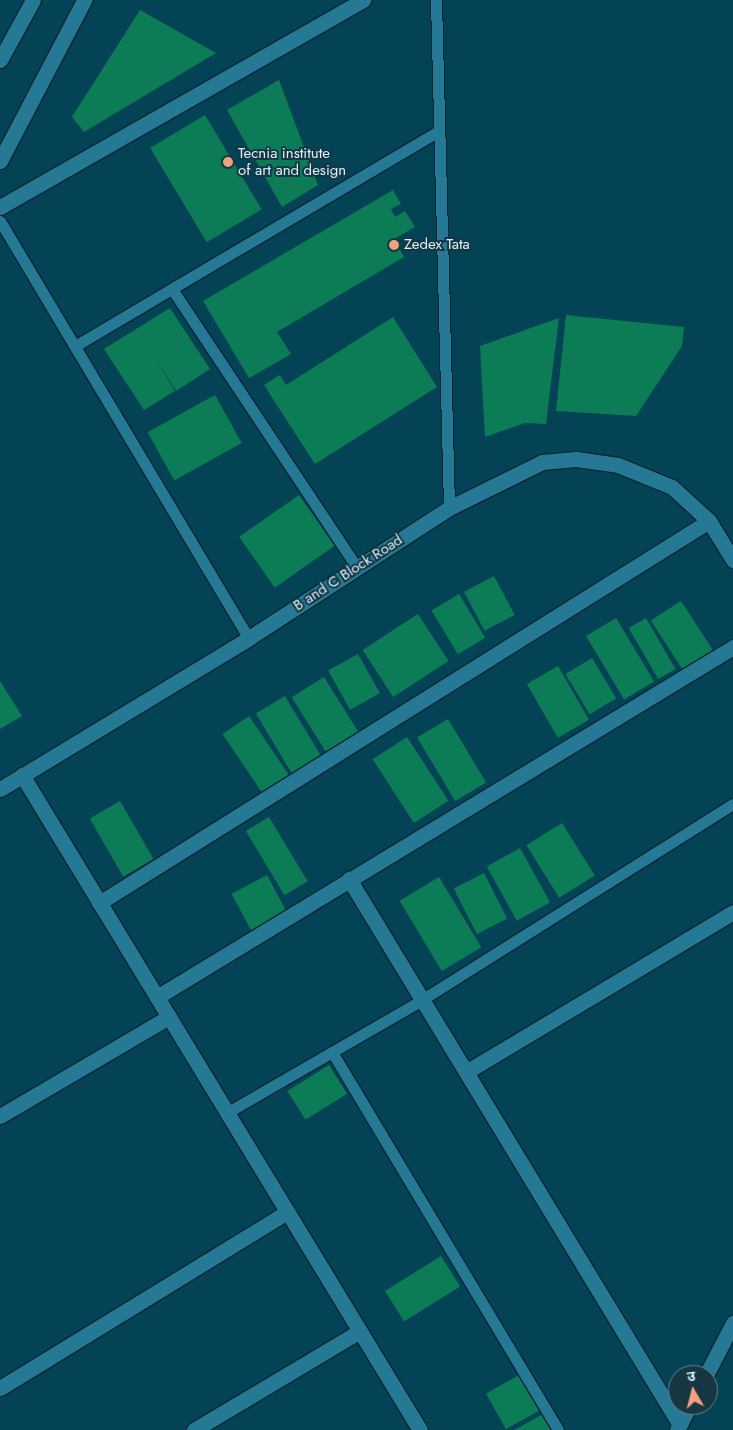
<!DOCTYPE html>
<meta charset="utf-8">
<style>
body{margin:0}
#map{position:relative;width:733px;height:1430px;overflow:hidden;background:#034355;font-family:Jost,"Noto Sans Devanagari",sans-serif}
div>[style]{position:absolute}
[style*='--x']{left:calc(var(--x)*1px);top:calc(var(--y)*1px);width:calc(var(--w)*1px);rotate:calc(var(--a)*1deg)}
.building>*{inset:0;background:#0c7c57;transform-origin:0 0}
.roads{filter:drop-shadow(1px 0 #052833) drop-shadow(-1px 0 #052833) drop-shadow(0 1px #052833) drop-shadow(0 -1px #052833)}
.service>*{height:11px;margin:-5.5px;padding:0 5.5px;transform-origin:5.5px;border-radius:5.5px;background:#267994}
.minor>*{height:15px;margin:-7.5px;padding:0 7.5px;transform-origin:7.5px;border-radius:7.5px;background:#267994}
.tertiary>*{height:15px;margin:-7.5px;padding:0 7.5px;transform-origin:7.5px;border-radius:7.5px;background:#267994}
.dots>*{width:14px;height:14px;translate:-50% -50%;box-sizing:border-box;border:2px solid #163742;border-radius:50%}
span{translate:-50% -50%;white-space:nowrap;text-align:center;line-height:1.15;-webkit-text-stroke:4px #163742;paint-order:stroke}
.poi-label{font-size:15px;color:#d7f3fe}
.left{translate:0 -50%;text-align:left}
.street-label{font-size:15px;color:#d7f3fe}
.north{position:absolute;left:668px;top:1365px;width:50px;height:50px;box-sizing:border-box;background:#163742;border:1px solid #63828d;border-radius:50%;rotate:352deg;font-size:14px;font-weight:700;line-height:20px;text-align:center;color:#d7f3fe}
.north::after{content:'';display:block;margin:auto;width:18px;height:22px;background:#f2a07f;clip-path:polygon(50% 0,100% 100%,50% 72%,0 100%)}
</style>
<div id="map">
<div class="building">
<i style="clip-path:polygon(140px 10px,216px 53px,84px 132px,72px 117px)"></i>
<i style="clip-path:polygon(279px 80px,318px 185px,282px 207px,227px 110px)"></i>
<i style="left:205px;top:115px;width:110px;height:64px;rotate:59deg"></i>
<i style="clip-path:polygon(393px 190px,401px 204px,391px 209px,395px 217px,405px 211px,415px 227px,394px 239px,404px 257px,277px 332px,291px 354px,249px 378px,203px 301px)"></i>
<i style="clip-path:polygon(170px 308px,210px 369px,176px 391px,150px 350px,175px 391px,144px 410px,104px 349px)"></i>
<i style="clip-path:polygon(566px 315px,684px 327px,682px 346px,636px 416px,556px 411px)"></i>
<i style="clip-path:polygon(393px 317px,437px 387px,315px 464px,264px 385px,280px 375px,286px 385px)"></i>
<i style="clip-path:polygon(559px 318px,546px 424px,525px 423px,485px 437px,480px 346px)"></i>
<i style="left:215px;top:395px;width:55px;height:77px;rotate:61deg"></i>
<i style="left:299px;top:495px;width:62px;height:73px;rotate:55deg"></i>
<i style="left:494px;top:576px;width:44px;height:34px;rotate:62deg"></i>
<i style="left:459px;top:594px;width:51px;height:32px;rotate:59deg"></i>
<i style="left:681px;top:601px;width:59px;height:36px;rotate:57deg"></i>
<i style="left:418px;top:614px;width:56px;height:66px;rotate:57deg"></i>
<i style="left:616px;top:618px;width:74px;height:35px;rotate:59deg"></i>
<i style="left:646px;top:618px;width:59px;height:20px;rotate:60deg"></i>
<i style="left:358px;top:654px;width:45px;height:34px;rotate:61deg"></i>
<i style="left:592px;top:658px;width:47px;height:31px;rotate:59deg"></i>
<i style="left:558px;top:666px;width:62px;height:36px;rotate:60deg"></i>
<i style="left:324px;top:677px;width:70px;height:38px;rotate:58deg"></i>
<i style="clip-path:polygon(0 681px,22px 716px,0 729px)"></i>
<i style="left:285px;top:696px;width:74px;height:34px;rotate:59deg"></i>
<i style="left:249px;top:716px;width:76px;height:32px;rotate:56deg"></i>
<i style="left:448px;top:719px;width:74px;height:36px;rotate:59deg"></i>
<i style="left:407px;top:737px;width:76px;height:41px;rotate:57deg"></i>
<i style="left:120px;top:801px;width:67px;height:35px;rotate:60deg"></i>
<i style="left:269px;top:817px;width:75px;height:27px;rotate:59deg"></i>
<i style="left:562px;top:823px;width:62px;height:42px;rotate:58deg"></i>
<i style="left:520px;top:848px;width:62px;height:38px;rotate:61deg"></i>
<i style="left:484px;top:873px;width:51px;height:34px;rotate:63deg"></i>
<i style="left:267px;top:875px;width:44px;height:40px;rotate:62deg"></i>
<i style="left:439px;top:877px;width:82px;height:46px;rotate:59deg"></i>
<i style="left:329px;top:1065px;width:34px;height:49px;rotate:58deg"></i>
<i style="left:441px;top:1256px;width:36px;height:66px;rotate:58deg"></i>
<i style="left:521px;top:1374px;width:41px;height:40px;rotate:61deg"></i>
<i style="clip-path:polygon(545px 1413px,555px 1430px,514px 1430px)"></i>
</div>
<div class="roads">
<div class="service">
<i style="--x:436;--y:0;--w:508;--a:88.53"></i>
<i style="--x:0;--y:221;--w:486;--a:59.2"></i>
<i style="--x:172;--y:289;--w:334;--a:56.4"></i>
<i style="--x:75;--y:346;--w:423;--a:-30.6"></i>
<i style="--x:332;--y:1052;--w:440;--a:59.1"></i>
<i style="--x:228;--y:1112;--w:222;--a:-30"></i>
<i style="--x:420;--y:1001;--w:370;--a:-32.2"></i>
</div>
<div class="minor">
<i style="--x:0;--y:161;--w:182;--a:-62.4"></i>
<i style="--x:0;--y:207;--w:418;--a:-29.7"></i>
<i style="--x:22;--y:775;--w:766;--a:58.72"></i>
<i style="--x:0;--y:789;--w:291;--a:-31.2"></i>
<i style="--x:249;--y:638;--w:239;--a:-33"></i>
<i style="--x:449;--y:508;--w:104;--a:-26.3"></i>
<i style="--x:542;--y:462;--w:34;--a:-5"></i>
<i style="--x:576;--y:459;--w:42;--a:8.1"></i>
<i style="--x:618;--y:465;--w:58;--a:22.2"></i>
<i style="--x:672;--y:487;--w:50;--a:42.6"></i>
<i style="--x:709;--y:521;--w:46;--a:58.4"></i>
<i style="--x:349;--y:879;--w:638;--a:58.77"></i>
<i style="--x:99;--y:903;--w:720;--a:-32.06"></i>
<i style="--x:157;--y:997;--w:674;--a:-31.28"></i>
<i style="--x:466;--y:1072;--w:311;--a:-30.9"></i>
<i style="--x:0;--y:1116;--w:196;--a:-30.4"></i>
<i style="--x:706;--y:1375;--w:59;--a:-62.6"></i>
<i style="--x:0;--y:1388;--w:337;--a:-31.5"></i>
<i style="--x:194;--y:1430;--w:193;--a:-30.8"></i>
<i style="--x:677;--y:1430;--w:28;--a:-63"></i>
</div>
<div class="tertiary">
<i style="--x:0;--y:60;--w:68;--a:-61.2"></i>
</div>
</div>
<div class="dots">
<i style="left:228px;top:162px;background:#f2a07f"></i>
<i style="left:394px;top:245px;background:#f2a07f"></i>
</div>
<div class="poi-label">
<span class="left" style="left:238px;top:162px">Tecnia institute<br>of art and design</span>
<span class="left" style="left:404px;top:245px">Zedex Tata</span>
</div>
<div class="street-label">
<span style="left:348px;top:573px;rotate:-33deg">B and C Block Road</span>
</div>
<div class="north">उ</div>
</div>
